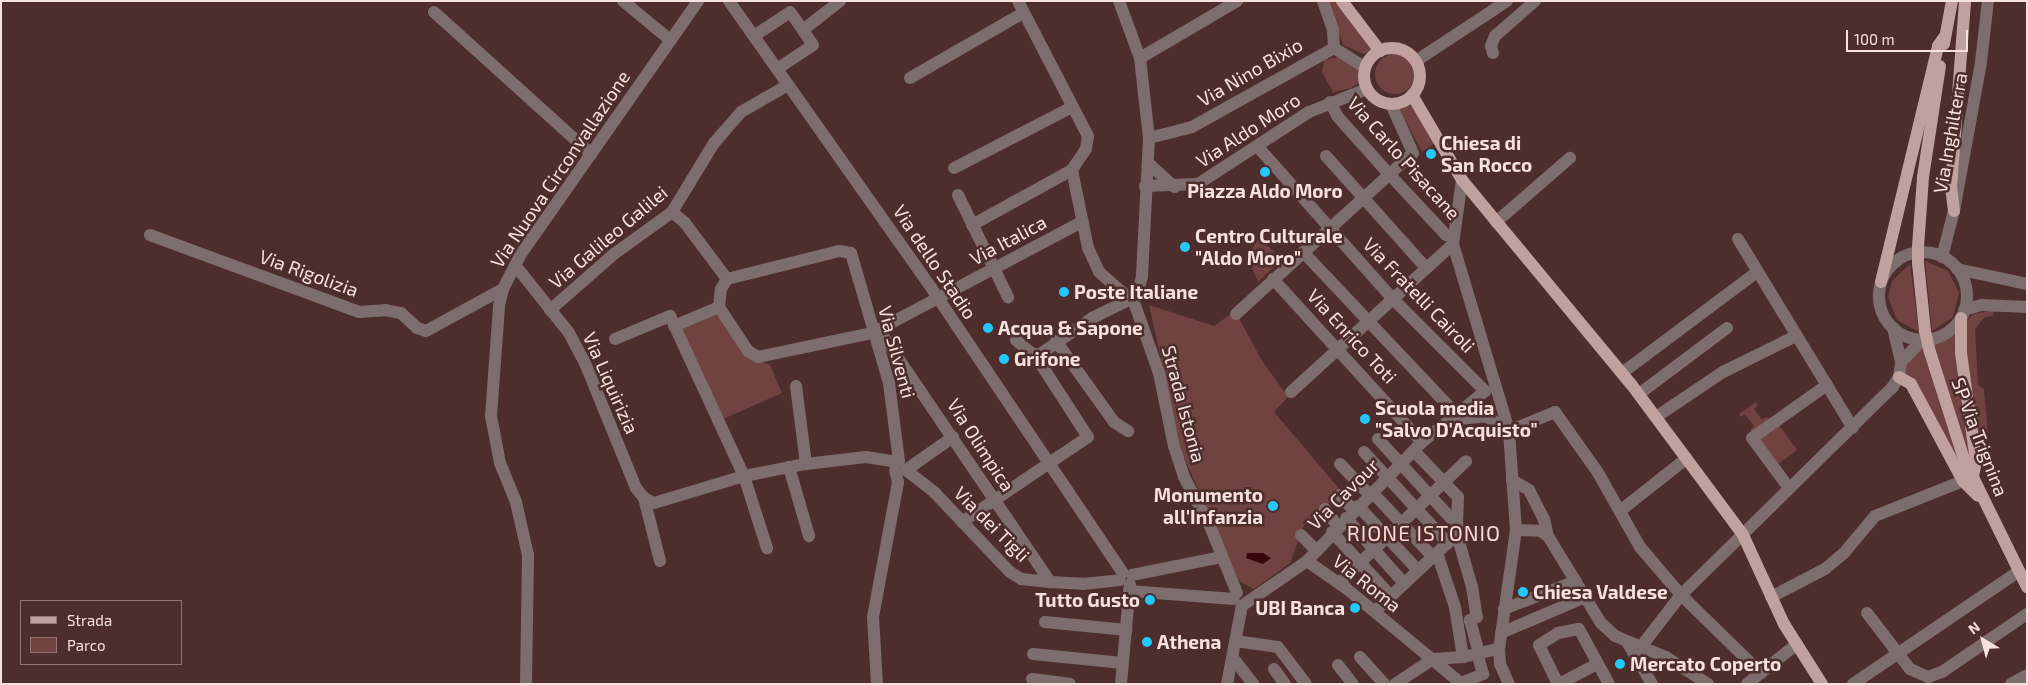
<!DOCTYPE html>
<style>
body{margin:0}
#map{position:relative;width:2028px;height:685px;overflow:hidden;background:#4d2e2d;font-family:"Exo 2",sans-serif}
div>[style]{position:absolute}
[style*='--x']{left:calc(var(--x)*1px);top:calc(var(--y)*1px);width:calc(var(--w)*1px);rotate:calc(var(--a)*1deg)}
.green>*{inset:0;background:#704341;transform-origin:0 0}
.round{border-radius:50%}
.water>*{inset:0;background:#360609}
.minor>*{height:12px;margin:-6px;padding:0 6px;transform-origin:6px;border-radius:6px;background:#7d6d6c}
.minor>.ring{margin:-6px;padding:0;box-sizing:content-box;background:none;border:12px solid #7d6d6c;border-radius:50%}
.major>*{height:12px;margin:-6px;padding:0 6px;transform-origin:6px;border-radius:6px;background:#c1a19e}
.major>.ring{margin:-6px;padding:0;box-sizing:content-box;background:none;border:12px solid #c1a19e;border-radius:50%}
.major-bridge>*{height:12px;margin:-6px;padding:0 6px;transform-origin:6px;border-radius:6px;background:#c1a19e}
.dots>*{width:14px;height:14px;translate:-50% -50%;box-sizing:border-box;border:2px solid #4d2e2d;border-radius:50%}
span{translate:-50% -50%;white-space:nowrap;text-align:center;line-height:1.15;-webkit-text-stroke:5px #4d2e2d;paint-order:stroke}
.street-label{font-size:19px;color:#f6e1df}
.poi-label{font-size:19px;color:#f6e1df;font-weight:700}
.left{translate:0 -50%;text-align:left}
.right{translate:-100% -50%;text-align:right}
.quarter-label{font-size:21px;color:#fdd5d2;letter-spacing:1px}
.frame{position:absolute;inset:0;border:2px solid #f6e1df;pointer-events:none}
.legend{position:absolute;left:20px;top:600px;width:162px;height:65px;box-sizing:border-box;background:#4d2e2d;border:1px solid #917674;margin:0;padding:6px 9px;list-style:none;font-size:15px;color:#f6e1df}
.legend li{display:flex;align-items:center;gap:10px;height:25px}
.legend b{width:25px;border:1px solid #917674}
.north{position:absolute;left:1958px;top:615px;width:50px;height:50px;-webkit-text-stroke:4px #4d2e2d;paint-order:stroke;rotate:323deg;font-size:14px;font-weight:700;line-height:20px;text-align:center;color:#f6e1df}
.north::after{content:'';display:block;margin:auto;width:18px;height:22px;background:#f6e1df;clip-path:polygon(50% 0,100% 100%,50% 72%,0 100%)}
.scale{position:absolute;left:1846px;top:30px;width:122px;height:22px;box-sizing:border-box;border:2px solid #f6e1df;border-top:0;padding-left:6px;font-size:15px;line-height:18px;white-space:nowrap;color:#f6e1df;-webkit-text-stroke:4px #4d2e2d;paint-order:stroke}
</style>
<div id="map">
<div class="green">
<i style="clip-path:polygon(1329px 1px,1336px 1px,1372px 49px,1364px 54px,1343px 45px)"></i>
<i class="round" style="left:1375px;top:54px;width:40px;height:40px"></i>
<i style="clip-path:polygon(1338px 57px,1352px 63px,1360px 73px,1360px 82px,1351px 88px,1333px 92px,1322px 72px,1324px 60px)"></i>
<i style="clip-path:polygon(1398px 106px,1413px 106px,1435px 143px,1422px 152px)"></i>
<i style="clip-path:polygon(1259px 238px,1282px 259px,1258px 282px,1247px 256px)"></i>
<i style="clip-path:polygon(1925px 261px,1948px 271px,1959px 293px,1953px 317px,1932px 331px)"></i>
<i style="clip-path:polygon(1910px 264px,1919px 332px,1897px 320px,1888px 297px,1892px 281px)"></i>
<i style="clip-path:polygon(1149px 305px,1214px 326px,1235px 311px,1261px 359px,1288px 397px,1274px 412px,1342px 492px,1304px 525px,1290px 563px,1254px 589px,1239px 581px,1182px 453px)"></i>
<i style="clip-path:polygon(1994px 310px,1993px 316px,1985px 317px,1975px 329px,1978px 385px,1984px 389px,1988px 437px,1980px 454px,1955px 461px,1906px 373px,1906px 360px,1920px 346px,1946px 337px,1974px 314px)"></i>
<i style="clip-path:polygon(718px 311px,749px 357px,770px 365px,782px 393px,721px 420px,680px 328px)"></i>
<i style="clip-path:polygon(1756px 402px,1758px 405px,1754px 409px,1762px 420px,1767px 417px,1770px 420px,1753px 433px,1750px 430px,1754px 426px,1745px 414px,1741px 417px,1739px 414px)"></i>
<i style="left:1779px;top:425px;width:31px;height:24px;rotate:54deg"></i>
</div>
<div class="water">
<i style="clip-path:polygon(1247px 553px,1263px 553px,1271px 558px,1263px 564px,1246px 558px)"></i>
</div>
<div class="minor">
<i style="--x:623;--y:1;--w:61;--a:39.7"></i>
<i style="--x:729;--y:1;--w:352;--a:54.8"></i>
<i style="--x:932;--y:289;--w:342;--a:56.1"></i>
<i style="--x:1018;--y:1;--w:152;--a:62.6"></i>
<i style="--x:1088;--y:136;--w:13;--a:99"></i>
<i style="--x:1086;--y:149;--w:25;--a:124"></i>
<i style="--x:1072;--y:170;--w:80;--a:78.4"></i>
<i style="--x:1088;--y:248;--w:26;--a:65"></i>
<i style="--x:1099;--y:272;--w:35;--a:41"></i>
<i style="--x:1119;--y:1;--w:61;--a:69.8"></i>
<i style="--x:1140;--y:58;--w:81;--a:83.6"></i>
<i style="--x:1149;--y:138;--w:138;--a:92.9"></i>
<i style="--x:1142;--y:276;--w:12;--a:104"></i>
<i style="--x:1323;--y:1;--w:31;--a:71"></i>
<i style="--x:1333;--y:30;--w:18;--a:87"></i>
<i style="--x:434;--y:12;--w:212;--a:42.1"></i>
<i style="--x:754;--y:36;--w:43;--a:-33.7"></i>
<i style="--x:790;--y:12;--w:22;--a:54"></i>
<i style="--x:1493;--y:53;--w:7;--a:-106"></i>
<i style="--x:1491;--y:46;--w:11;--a:-68"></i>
<i style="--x:1495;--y:36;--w:53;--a:-41.2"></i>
<i style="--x:1140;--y:58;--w:113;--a:-30.4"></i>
<i style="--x:1416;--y:61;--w:109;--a:-33.4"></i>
<i style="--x:777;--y:69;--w:43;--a:-33.7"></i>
<i style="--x:813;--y:45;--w:18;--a:-124"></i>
<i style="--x:803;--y:30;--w:47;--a:-38.1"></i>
<i style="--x:910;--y:78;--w:130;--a:-29.9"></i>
<i style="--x:1330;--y:102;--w:17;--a:62"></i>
<i style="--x:1338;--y:117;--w:76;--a:48.2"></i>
<i style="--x:1389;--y:174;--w:83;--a:46.9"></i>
<i style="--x:1446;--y:235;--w:7;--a:16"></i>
<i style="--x:1149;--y:138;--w:44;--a:-14.3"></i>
<i style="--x:1192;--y:127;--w:162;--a:-29.1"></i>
<i style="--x:1334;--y:48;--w:36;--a:32"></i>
<i style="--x:1257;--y:146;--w:203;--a:48.4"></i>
<i style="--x:1392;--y:298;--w:132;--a:45"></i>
<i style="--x:1485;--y:391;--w:45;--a:140.4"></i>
<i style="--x:1326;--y:156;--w:150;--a:48.2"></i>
<i style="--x:1148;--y:163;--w:36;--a:42"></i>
<i style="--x:954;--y:168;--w:133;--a:-27.3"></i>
<i style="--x:1462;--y:180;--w:65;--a:98"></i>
<i style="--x:1453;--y:244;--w:195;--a:73.3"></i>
<i style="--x:1509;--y:431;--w:99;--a:86"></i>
<i style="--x:1516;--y:530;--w:120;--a:98.1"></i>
<i style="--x:1499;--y:649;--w:15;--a:86"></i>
<i style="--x:1500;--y:664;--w:22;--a:66"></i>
<i style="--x:1145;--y:186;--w:53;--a:-2.2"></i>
<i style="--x:1198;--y:184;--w:132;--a:-33"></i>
<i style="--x:1309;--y:112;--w:62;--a:-21.6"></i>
<i style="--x:958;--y:195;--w:114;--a:63.9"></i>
<i style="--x:672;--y:212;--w:17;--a:40"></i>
<i style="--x:685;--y:223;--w:70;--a:53.1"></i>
<i style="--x:1496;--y:222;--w:98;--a:-40.9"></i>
<i style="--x:972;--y:225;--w:114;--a:-28.8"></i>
<i style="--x:150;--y:235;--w:223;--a:20.2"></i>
<i style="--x:359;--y:312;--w:26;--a:-4"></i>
<i style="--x:385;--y:310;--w:16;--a:11"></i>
<i style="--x:401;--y:313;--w:22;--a:43"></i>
<i style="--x:417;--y:328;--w:9;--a:18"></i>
<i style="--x:426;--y:331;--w:88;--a:-28.6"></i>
<i style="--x:1738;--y:239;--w:221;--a:58.7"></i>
<i style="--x:1303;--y:252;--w:223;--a:46.6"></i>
<i class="ring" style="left:1879px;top:252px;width:76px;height:76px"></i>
<i style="--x:1942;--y:257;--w:48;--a:-75.4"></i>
<i style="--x:1954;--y:211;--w:151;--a:-79.7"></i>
<i style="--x:1981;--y:62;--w:61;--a:-83.5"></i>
<i style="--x:515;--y:265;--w:87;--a:51.5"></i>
<i style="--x:569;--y:333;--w:34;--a:62"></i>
<i style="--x:585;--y:363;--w:135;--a:67.8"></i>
<i style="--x:636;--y:488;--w:13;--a:51"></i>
<i style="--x:644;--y:498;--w:11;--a:27"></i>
<i style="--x:654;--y:503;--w:94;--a:-16.7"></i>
<i style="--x:744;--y:476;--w:63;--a:-11"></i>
<i style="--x:806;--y:464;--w:60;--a:-6.7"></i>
<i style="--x:866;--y:457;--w:31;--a:9"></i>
<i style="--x:1957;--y:269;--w:72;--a:12.1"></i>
<i style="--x:1273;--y:279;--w:221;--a:47.6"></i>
<i style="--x:1135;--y:305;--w:72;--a:70.6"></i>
<i style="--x:1159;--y:373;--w:75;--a:78.4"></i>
<i style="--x:1174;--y:446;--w:33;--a:72"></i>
<i style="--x:1184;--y:477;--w:55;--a:62"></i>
<i style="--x:1210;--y:526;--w:72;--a:68.1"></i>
<i style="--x:719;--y:307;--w:53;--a:56.6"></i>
<i style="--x:748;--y:351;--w:12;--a:31"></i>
<i style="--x:758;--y:357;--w:116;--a:-11.9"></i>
<i style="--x:872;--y:333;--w:238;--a:-27.9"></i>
<i style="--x:719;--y:307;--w:18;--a:-84"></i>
<i style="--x:721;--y:289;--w:12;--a:-59"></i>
<i style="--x:727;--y:279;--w:115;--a:-14"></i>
<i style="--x:839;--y:251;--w:12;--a:9"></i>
<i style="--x:851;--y:253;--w:135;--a:73.7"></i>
<i style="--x:889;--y:383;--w:79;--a:82.7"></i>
<i style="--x:550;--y:310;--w:85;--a:-41.2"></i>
<i style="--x:614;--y:254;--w:72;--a:-35.9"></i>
<i style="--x:672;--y:212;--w:81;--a:-58.7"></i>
<i style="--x:714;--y:143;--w:41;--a:-48.9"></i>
<i style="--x:741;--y:112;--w:54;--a:-29.9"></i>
<i style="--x:1964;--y:310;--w:19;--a:-16"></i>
<i style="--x:1982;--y:305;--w:45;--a:2.5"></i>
<i style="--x:1236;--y:314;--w:239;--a:-42.3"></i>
<i style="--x:1413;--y:153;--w:54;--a:-114.2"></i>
<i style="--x:674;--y:326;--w:49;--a:-22.9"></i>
<i style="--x:879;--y:330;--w:305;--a:55.8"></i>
<i style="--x:615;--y:339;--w:60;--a:-22.7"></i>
<i style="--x:670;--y:316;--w:176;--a:65.2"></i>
<i style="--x:744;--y:476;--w:76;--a:72.3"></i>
<i style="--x:1016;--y:340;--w:20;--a:41"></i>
<i style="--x:1031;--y:353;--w:8;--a:14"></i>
<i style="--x:1039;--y:355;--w:65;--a:-34.9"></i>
<i style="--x:1092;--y:318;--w:39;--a:-26"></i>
<i style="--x:1056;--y:341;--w:100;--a:54.4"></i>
<i style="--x:1114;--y:422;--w:17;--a:33"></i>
<i style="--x:1901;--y:362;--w:30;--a:-46"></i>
<i style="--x:1622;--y:373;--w:169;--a:-36.8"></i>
<i style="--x:796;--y:386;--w:79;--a:82.7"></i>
<i style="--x:1291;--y:392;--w:219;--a:-42.4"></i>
<i style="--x:1639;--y:394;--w:110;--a:-36.9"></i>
<i style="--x:1656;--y:417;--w:81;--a:-33.9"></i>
<i style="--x:1723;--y:372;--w:81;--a:-26.3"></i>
<i style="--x:953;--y:437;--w:57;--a:144.9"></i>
<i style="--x:906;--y:470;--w:37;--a:38"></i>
<i style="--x:935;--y:493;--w:109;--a:46.5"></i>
<i style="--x:1010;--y:572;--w:13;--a:32"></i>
<i style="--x:1021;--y:579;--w:29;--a:6"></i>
<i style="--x:1050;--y:582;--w:33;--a:3"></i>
<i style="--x:1083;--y:584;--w:37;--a:-6"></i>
<i style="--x:1378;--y:439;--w:117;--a:47.4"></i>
<i style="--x:1414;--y:451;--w:64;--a:46.3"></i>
<i style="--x:1458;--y:497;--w:33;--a:92"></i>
<i style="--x:1364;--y:452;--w:124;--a:47.3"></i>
<i style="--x:1340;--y:464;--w:42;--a:46"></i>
<i style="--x:789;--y:467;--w:72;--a:73.8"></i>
<i style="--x:1512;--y:480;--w:20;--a:30"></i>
<i style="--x:1529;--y:490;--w:33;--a:63"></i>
<i style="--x:1544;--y:519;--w:17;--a:77"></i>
<i style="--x:1789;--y:488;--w:62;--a:-126.5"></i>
<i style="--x:1752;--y:438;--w:92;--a:-35.2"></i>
<i style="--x:1372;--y:492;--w:89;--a:46.8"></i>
<i style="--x:1340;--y:495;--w:20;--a:49"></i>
<i style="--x:644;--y:498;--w:65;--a:75.7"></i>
<i style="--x:1358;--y:506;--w:86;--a:46.9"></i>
<i style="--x:1325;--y:509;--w:21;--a:53"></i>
<i style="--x:1620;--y:511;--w:85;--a:-38.3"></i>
<i style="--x:1346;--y:518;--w:86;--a:48.3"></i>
<i style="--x:962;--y:522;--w:152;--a:-34"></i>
<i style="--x:1088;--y:437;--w:98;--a:-122.9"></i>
<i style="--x:1516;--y:530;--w:24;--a:2"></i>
<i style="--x:1540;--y:531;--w:9;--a:32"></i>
<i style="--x:1548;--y:536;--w:102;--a:58.7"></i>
<i style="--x:1601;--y:623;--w:19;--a:43"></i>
<i style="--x:1615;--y:636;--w:55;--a:22.4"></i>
<i style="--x:1666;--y:657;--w:50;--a:32.7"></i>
<i style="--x:1332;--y:532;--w:86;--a:47.4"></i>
<i style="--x:1301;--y:535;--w:20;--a:45"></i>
<i style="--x:1457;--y:535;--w:54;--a:73.9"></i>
<i style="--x:1472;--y:587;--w:30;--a:81"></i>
<i style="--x:1477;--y:617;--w:8;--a:157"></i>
<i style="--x:1470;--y:620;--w:34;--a:75"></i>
<i style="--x:1437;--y:553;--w:57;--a:71.6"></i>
<i style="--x:1455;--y:607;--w:51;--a:80.9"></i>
<i style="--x:1307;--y:561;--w:49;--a:35"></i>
<i style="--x:1347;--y:589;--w:149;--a:39.6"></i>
<i style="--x:1132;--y:575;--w:91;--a:-11.4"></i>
<i style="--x:1339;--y:583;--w:176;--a:-43.8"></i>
<i style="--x:1129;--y:591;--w:105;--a:4.4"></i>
<i style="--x:1771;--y:597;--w:61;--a:-27.4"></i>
<i style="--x:1825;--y:569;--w:25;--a:-40"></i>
<i style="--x:1844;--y:553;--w:48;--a:-50"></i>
<i style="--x:1875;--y:516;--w:95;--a:-21.7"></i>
<i style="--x:1246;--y:603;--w:74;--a:-34.5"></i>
<i style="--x:1307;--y:561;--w:165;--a:-46"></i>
<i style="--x:1422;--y:442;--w:36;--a:-38"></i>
<i style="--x:1450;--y:420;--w:36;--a:-6"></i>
<i style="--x:1486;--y:416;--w:27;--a:33"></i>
<i style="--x:1509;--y:431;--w:50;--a:-22.4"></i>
<i style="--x:1555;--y:412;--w:72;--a:54.6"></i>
<i style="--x:1597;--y:471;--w:87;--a:60.5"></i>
<i style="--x:1640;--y:547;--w:63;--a:49.5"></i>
<i style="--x:1681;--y:595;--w:112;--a:44.3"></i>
<i style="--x:1504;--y:609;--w:77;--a:-21.3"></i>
<i style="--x:1375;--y:611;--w:107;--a:-43.1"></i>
<i style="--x:1867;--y:613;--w:71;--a:52.5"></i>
<i style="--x:1910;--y:669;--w:20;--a:24"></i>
<i style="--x:1928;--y:677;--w:15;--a:-20"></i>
<i style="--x:1942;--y:672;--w:103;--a:-34.3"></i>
<i style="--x:1045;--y:622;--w:82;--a:5.6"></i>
<i style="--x:1501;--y:633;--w:91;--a:-23.2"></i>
<i style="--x:1235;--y:641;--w:43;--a:7.9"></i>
<i style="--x:1278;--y:647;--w:46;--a:52.9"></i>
<i style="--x:1627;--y:642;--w:49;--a:59.2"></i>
<i style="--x:1640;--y:648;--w:67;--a:-52.3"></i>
<i style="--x:1681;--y:595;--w:296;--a:-44.5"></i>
<i style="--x:1892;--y:388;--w:13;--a:-58"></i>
<i style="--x:1899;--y:377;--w:15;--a:-82"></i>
<i style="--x:1901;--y:362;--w:35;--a:-103"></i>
<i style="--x:1033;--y:654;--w:90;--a:5.7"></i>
<i style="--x:1360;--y:657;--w:36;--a:48"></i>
<i style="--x:1233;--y:658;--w:33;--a:52"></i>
<i style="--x:1338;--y:665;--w:24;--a:52"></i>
<i style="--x:1274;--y:669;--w:19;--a:54"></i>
<i style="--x:1032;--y:679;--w:38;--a:7"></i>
<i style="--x:1461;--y:683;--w:24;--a:-22"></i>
<i style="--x:1483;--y:674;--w:22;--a:-106"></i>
<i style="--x:526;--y:684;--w:129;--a:-89.1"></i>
<i style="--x:528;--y:555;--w:54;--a:-102.8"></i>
<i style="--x:516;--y:502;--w:42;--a:-112.3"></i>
<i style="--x:500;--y:463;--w:48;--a:-100.8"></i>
<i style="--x:491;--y:416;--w:110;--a:-85.8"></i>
<i style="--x:499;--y:306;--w:17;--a:-77"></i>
<i style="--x:503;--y:289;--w:39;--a:-63"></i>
<i style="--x:521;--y:254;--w:309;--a:-55"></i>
<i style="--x:877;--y:684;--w:67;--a:-93.4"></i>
<i style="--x:873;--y:617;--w:137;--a:-79.5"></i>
<i style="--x:898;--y:482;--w:12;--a:-104"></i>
<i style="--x:1121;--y:684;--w:100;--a:-84.9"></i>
<i style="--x:1227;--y:684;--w:80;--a:-79.2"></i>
<i style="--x:1395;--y:684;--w:45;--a:-33.3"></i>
<i style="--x:1433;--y:659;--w:30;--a:-4"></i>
<i style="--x:1463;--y:657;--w:37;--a:-13"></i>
<i style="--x:1558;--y:684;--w:43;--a:-116"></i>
<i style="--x:1539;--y:645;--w:22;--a:-32"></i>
<i style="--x:1558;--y:633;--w:21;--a:-11"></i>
<i style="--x:1579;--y:629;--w:63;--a:61.4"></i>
<i style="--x:1559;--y:684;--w:43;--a:-27.8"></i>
<i style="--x:1747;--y:684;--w:64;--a:-38.7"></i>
<i style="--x:1853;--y:684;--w:201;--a:-34.2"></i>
<i style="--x:2011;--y:684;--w:18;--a:-29"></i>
</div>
<div class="major">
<i style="--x:1342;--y:1;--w:63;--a:52.8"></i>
<i style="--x:1944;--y:44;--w:44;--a:-79.5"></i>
<i class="ring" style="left:1364px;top:48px;width:44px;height:44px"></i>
<i style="--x:1412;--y:95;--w:99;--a:59.5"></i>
<i style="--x:1462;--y:180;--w:265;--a:50.4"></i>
<i style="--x:1631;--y:384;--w:188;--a:53.4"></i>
<i style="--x:1743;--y:535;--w:98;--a:65.3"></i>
<i style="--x:1784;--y:624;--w:71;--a:57.7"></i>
<i style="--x:1954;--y:211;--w:23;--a:-97"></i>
<i style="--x:1951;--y:188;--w:188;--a:-85.7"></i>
<i style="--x:1918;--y:247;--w:70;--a:-85.9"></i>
<i style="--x:1923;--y:177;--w:112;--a:-81.3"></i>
<i style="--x:1918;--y:263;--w:68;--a:84.1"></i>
<i style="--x:1881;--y:282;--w:243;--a:-76.4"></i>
<i style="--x:1938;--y:46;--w:12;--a:-55"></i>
<i style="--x:1961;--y:318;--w:35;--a:90"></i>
<i style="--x:1961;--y:353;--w:109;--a:82.1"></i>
<i style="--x:1976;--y:461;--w:16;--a:101"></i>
<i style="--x:1930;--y:352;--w:112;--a:72.4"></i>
<i style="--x:1964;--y:459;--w:143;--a:63.8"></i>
<i style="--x:1899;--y:377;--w:14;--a:30"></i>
<i style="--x:1911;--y:384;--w:110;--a:61.8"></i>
<i style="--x:1963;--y:481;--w:21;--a:45"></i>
</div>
<div class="major-bridge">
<i style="--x:1918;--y:263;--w:16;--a:-90"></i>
<i style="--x:1925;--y:331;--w:22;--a:77"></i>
</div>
<div class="dots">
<i style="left:1431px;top:154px;background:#22c9fe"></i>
<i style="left:1265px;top:172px;background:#22c9fe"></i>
<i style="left:1185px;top:247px;background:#22c9fe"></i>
<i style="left:1064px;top:292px;background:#22c9fe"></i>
<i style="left:988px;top:328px;background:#22c9fe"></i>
<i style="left:1004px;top:359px;background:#22c9fe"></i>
<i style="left:1365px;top:419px;background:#22c9fe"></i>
<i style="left:1273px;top:506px;background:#22c9fe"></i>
<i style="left:1523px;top:592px;background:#22c9fe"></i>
<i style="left:1150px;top:600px;background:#22c9fe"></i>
<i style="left:1355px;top:608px;background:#22c9fe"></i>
<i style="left:1147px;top:642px;background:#22c9fe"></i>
<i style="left:1620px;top:664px;background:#22c9fe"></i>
</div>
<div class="street-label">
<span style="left:1250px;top:72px;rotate:-30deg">Via Nino Bixio</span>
<span style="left:1248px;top:130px;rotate:-33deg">Via Aldo Moro</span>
<span style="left:1950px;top:133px;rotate:-80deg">Via Inghilterra</span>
<span style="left:1404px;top:158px;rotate:48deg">Via Carlo Pisacane</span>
<span style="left:560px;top:169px;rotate:-56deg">Via Nuova Circonvallazione</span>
<span style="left:608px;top:237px;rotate:-40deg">Via Galileo Galilei</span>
<span style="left:1008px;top:240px;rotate:-28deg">Via Italica</span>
<span style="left:935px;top:262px;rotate:56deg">Via dello Stadio</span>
<span style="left:309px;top:273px;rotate:20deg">Via Rigolizia</span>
<span style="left:1419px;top:295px;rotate:46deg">Via Fratelli Cairoli</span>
<span style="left:1352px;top:336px;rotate:47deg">Via Enrico Toti</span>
<span style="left:897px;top:352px;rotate:75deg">Via Silventi</span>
<span style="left:611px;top:383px;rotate:66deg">Via Liquirizia</span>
<span style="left:1184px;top:404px;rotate:75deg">Strada Istonia</span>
<span style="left:1980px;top:437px;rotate:69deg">SP Via Trignina</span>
<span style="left:981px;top:445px;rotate:57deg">Via Olimpica</span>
<span style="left:1343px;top:494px;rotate:-45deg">Via Cavour</span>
<span style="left:992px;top:524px;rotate:45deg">Via dei Tigli</span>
<span style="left:1367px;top:583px;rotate:38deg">Via Roma</span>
</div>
<div class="poi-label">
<span class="left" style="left:1441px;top:154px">Chiesa di<br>San Rocco</span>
<span style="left:1265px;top:191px">Piazza Aldo Moro</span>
<span class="left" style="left:1195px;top:247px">Centro Culturale<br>"Aldo Moro"</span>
<span class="left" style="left:1074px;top:292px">Poste Italiane</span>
<span class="left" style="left:998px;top:328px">Acqua &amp; Sapone</span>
<span class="left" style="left:1014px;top:359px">Grifone</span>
<span class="left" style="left:1375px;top:419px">Scuola media<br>"Salvo D'Acquisto"</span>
<span class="right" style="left:1263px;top:506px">Monumento<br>all'Infanzia</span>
<span class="left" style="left:1533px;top:592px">Chiesa Valdese</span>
<span class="right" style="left:1140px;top:600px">Tutto Gusto</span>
<span class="right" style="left:1345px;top:608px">UBI Banca</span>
<span class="left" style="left:1157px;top:642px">Athena</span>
<span class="left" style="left:1630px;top:664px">Mercato Coperto</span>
</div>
<div class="quarter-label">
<span style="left:1424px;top:533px">RIONE ISTONIO</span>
</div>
<div class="frame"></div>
<ul class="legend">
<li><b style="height:6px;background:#c1a19e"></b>Strada</li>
<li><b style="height:14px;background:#704341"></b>Parco</li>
</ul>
<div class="north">N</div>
<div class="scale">100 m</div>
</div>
